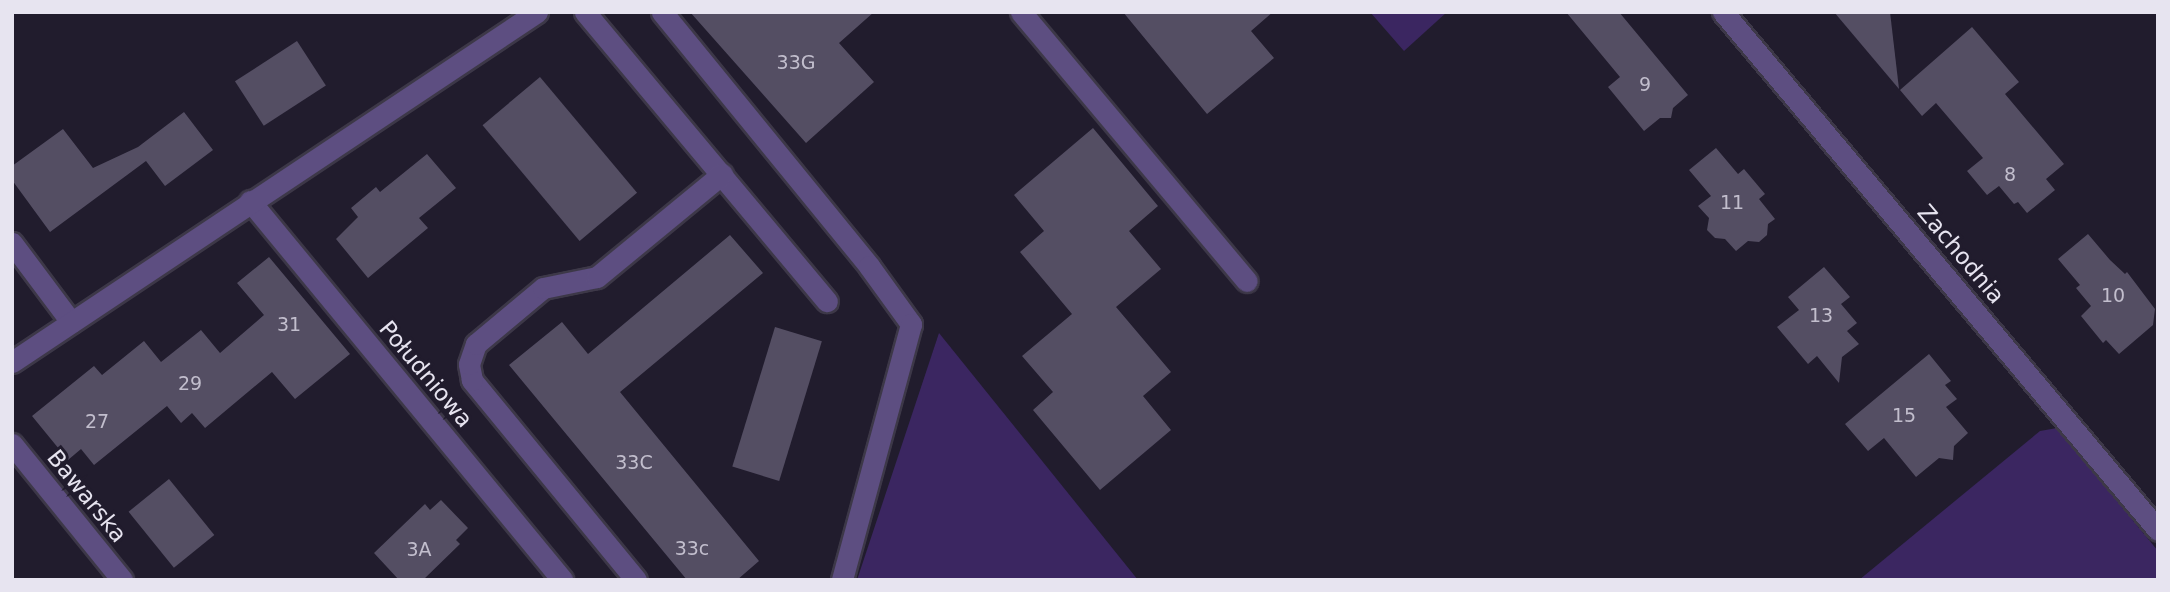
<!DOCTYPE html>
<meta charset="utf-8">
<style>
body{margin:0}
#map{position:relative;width:2170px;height:592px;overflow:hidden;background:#211c2d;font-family:"DejaVu Sans",sans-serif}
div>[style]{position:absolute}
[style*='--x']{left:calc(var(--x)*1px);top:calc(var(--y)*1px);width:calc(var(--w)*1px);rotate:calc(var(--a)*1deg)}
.green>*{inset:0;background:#3b2661}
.building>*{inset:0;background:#544e63;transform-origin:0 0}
.roads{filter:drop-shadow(2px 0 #3d3848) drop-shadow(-2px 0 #3d3848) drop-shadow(0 2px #3d3848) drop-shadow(0 -2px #3d3848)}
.minor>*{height:21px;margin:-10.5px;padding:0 10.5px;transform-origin:10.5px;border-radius:10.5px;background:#5d4e81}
span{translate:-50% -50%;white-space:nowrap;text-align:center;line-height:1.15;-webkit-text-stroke:6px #211c2d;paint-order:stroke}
.number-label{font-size:19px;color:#c2becd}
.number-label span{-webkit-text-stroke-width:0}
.street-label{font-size:23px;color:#e7e4f0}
.frame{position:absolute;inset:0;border:14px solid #e7e4f0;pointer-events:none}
</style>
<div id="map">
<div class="green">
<i style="clip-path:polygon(1370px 12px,1447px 12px,1404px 51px)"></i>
<i style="clip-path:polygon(939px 333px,1138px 580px,857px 580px)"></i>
<i style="clip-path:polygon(2057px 428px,2158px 551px,2158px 580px,1859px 580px,2040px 431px)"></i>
</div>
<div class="building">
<i style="clip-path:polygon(690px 12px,874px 12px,839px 43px,874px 82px,806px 143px)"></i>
<i style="clip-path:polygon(1123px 12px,1273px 12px,1251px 31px,1274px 58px,1207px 114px)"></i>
<i style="clip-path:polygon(1566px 12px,1619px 12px,1688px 95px,1673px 108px,1671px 118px,1660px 118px,1644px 131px,1608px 87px,1620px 77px)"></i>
<i style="clip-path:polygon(1834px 12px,1890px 12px,1899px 89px)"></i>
<i style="clip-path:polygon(1972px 27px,2019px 82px,2005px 94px,2064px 164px,2046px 179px,2055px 190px,2027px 213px,2018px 202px,2014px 204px,1999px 186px,1987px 195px,1967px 171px,1983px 158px,1936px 103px,1922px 116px,1900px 90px)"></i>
<i style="left:297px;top:41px;width:53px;height:74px;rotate:57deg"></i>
<i style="left:540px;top:77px;width:151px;height:75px;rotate:50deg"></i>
<i style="clip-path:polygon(184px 112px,213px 150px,165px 186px,146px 161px,50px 232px,12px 180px,12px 166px,63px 129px,93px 168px,138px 147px)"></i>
<i style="clip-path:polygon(1093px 128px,1158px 206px,1129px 231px,1161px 269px,1116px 307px,1171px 372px,1143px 396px,1171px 430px,1100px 490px,1033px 410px,1053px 392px,1022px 356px,1072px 314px,1020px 252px,1044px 231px,1014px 195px)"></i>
<i style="clip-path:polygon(1716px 148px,1738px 174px,1744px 169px,1765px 194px,1759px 199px,1775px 219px,1768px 224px,1767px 235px,1759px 242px,1748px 241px,1736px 251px,1725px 239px,1715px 238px,1707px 230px,1709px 218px,1698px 206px,1711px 196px,1689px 170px)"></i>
<i style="clip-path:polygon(427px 154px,456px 188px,419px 218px,428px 228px,368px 278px,336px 239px,358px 217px,351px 208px,376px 187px,380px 192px)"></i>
<i style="clip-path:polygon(2088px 234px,2110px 260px,2125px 274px,2127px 272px,2155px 309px,2153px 325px,2119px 354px,2106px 340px,2103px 343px,2081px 316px,2091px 306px,2076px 288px,2080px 285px,2058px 259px)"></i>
<i style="clip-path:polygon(730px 235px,763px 273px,620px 392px,759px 561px,737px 580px,687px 580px,509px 365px,562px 322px,588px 354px)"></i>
<i style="clip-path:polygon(269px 257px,350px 354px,295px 399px,272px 372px,205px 428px,192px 413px,181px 423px,167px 406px,94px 465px,81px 449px,68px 460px,32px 416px,94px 366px,102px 375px,144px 341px,161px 362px,201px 330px,220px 353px,264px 315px,237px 283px)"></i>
<i style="clip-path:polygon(1824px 267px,1850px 297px,1841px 304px,1857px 323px,1847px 331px,1859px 344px,1842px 357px,1839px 383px,1817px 356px,1808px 364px,1777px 327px,1799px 310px,1788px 297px)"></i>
<i style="left:775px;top:327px;width:49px;height:146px;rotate:17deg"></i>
<i style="clip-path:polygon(1929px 354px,1951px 381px,1945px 385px,1957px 399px,1946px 407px,1968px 433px,1954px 446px,1953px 460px,1939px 458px,1916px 477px,1884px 438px,1868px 451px,1845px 424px)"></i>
<i style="left:169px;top:479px;width:72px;height:52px;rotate:51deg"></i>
<i style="clip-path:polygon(441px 500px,468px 528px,456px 540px,460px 544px,423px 580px,399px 580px,374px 553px,425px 504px,430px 510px)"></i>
</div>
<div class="roads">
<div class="minor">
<i style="--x:585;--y:12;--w:377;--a:50.1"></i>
<i style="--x:662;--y:12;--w:328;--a:50.8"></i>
<i style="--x:869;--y:266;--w:72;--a:54.1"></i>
<i style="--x:911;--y:324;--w:265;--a:105.1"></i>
<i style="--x:1021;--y:12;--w:351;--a:50"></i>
<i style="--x:1723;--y:12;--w:676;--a:49.98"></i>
<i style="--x:250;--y:201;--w:491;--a:50.5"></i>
<i style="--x:12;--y:243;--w:99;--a:53.2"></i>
<i style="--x:12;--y:362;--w:631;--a:-33.69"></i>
<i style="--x:12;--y:444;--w:175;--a:51"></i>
<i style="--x:636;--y:580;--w:259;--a:-129.4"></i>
<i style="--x:472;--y:380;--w:16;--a:-101"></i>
<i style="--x:469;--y:364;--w:21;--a:-71"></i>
<i style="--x:476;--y:344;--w:87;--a:-39.9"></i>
<i style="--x:543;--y:288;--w:55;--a:-11.5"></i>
<i style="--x:597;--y:277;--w:162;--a:-39.5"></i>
</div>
</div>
<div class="number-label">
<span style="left:796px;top:63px">33G</span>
<span style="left:1645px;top:85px">9</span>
<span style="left:2010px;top:175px">8</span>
<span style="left:1732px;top:203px">11</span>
<span style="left:2113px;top:296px">10</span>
<span style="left:1821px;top:316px">13</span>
<span style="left:289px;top:325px">31</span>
<span style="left:190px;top:384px">29</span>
<span style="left:1904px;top:416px">15</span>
<span style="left:97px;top:422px">27</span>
<span style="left:634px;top:463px">33C</span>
<span style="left:692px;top:549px">33c</span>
<span style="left:419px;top:550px">3A</span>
</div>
<div class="street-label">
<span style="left:1961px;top:254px;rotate:50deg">Zachodnia</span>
<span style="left:426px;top:374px;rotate:50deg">Południowa</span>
<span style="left:87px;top:496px;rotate:51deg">Bawarska</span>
</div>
<div class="frame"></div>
</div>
